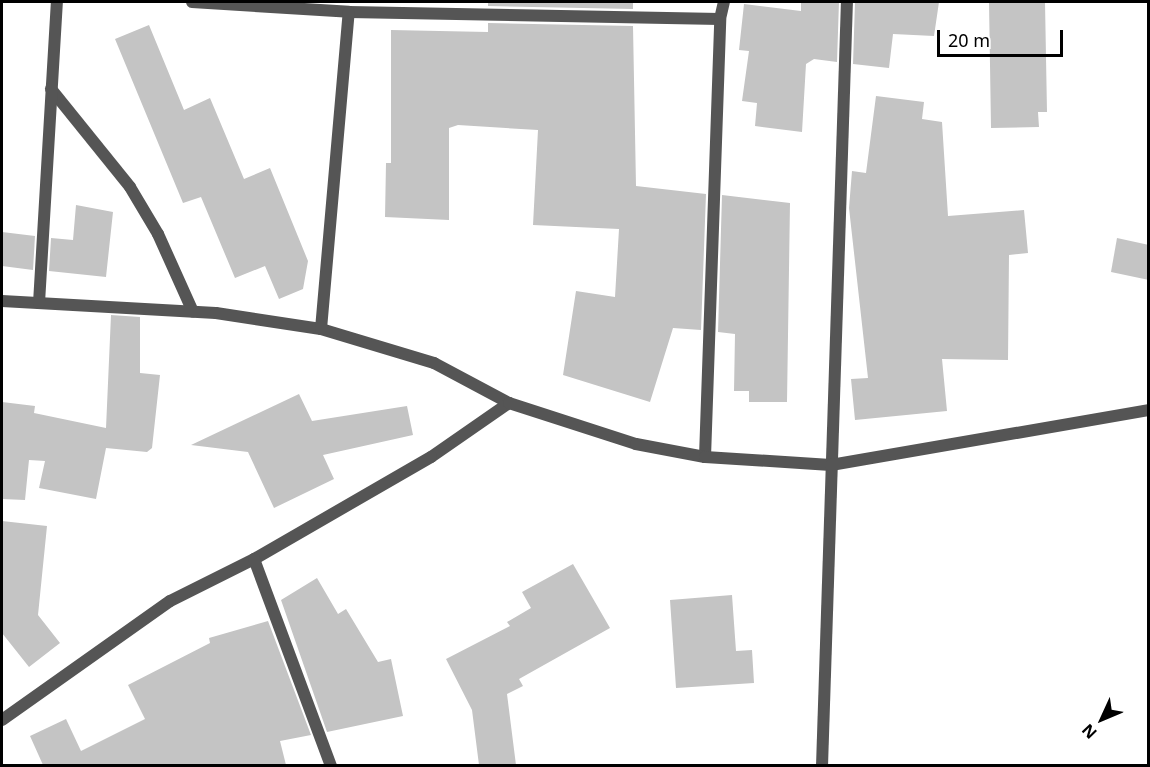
<!DOCTYPE html>
<style>
body{margin:0}
#map{position:relative;width:1150px;height:767px;overflow:hidden;background:#fff;font-family:"Noto Sans",sans-serif}
div>[style]{position:absolute}
[style*='--x']{left:calc(var(--x)*1px);top:calc(var(--y)*1px);width:calc(var(--w)*1px);rotate:calc(var(--a)*1deg)}
.building>*{inset:0;background:#c4c4c4}
.minor>*{height:12px;margin:-6px;padding:0 6px;transform-origin:6px;border-radius:6px;background:#555}
.tertiary>*{height:12px;margin:-6px;padding:0 6px;transform-origin:6px;border-radius:6px;background:#555}
span{translate:-50% -50%;white-space:nowrap;text-align:center;line-height:1.15;-webkit-text-stroke:5px #fff;paint-order:stroke}
.frame{position:absolute;inset:0;border:3px solid #000;pointer-events:none}
.north{position:absolute;left:1072px;top:689px;width:60px;height:60px;-webkit-text-stroke:4px #fff;paint-order:stroke;rotate:226deg;font-size:16px;font-weight:700;line-height:24px;text-align:center;color:#000}
.north::after{content:'';display:block;margin:auto;width:21px;height:27px;background:#000;clip-path:polygon(50% 0,100% 100%,50% 72%,0 100%)}
.scale{position:absolute;left:937px;top:30px;width:126px;height:27px;box-sizing:border-box;border:3px solid #000;border-top:0;padding-left:8px;font-size:18px;line-height:21px;white-space:nowrap;color:#000;-webkit-text-stroke:4px #fff;paint-order:stroke}
</style>
<div id="map">
<div class="building">
<i style="clip-path:polygon(488px 2px,633px 2px,633px 9px,488px 6px)"></i>
<i style="clip-path:polygon(801px 2px,839px 2px,837px 62px,814px 59px,806px 64px,802px 132px,755px 126px,757px 103px,742px 101px,749px 51px,739px 50px,744px 4px,801px 11px)"></i>
<i style="clip-path:polygon(855px 2px,939px 2px,934px 36px,893px 34px,889px 68px,853px 64px)"></i>
<i style="clip-path:polygon(989px 2px,1045px 2px,1047px 112px,1038px 112px,1039px 127px,991px 128px)"></i>
<i style="clip-path:polygon(488px 23px,633px 26px,636px 186px,706px 194px,701px 330px,673px 328px,650px 402px,563px 375px,576px 291px,615px 297px,619px 229px,533px 225px,538px 130px,458px 125px,449px 128px,449px 220px,385px 217px,386px 163px,391px 163px,391px 30px,488px 32px)"></i>
<i style="clip-path:polygon(149px 25px,184px 110px,210px 98px,244px 179px,270px 168px,308px 261px,303px 289px,279px 299px,265px 266px,235px 278px,201px 197px,183px 203px,115px 39px)"></i>
<i style="clip-path:polygon(876px 96px,924px 102px,922px 119px,942px 122px,948px 216px,1024px 210px,1028px 253px,1009px 255px,1008px 360px,942px 359px,947px 411px,855px 420px,851px 379px,868px 378px,849px 208px,852px 171px,866px 173px)"></i>
<i style="clip-path:polygon(722px 195px,790px 203px,787px 402px,749px 402px,749px 391px,734px 391px,735px 334px,718px 332px)"></i>
<i style="clip-path:polygon(76px 205px,113px 212px,106px 277px,49px 271px,51px 238px,73px 240px)"></i>
<i style="clip-path:polygon(2px 232px,35px 236px,33px 270px,2px 266px)"></i>
<i style="clip-path:polygon(1117px 238px,1149px 245px,1149px 280px,1111px 272px)"></i>
<i style="clip-path:polygon(111px 315px,140px 317px,140px 373px,160px 375px,152px 448px,147px 452px,106px 448px,96px 499px,39px 488px,45px 461px,29px 460px,25px 500px,2px 499px,2px 402px,35px 406px,34px 413px,106px 428px)"></i>
<i style="clip-path:polygon(299px 394px,312px 421px,407px 406px,413px 435px,323px 455px,334px 479px,274px 508px,248px 452px,191px 445px)"></i>
<i style="clip-path:polygon(2px 521px,47px 526px,38px 615px,60px 643px,29px 667px,2px 633px)"></i>
<i style="clip-path:polygon(573px 564px,610px 628px,519px 679px,523px 686px,507px 694px,516px 765px,479px 765px,472px 710px,446px 659px,510px 626px,507px 622px,531px 608px,522px 592px)"></i>
<i style="clip-path:polygon(317px 578px,338px 614px,346px 609px,378px 662px,391px 659px,403px 716px,327px 732px,281px 600px)"></i>
<i style="clip-path:polygon(732px 595px,736px 651px,752px 650px,754px 683px,676px 688px,670px 600px)"></i>
<i style="clip-path:polygon(268px 621px,311px 735px,280px 741px,286px 765px,43px 765px,30px 736px,66px 719px,81px 751px,145px 719px,128px 685px,210px 643px,209px 638px)"></i>
</div>
<div class="minor">
<i style="--x:192;--y:2;--w:157;--a:3.6"></i>
<i style="--x:349;--y:12;--w:371;--a:1.1"></i>
<i style="--x:720;--y:19;--w:17;--a:-77"></i>
<i style="--x:51;--y:89;--w:126;--a:51.1"></i>
<i style="--x:130;--y:187;--w:55;--a:59.2"></i>
<i style="--x:158;--y:234;--w:85;--a:65.8"></i>
<i style="--x:2;--y:301;--w:214;--a:3.2"></i>
<i style="--x:216;--y:313;--w:106;--a:8.7"></i>
<i style="--x:321;--y:329;--w:118;--a:16.7"></i>
<i style="--x:434;--y:363;--w:85;--a:28.1"></i>
<i style="--x:509;--y:403;--w:95;--a:145.3"></i>
<i style="--x:431;--y:457;--w:204;--a:150"></i>
<i style="--x:254;--y:559;--w:94;--a:153.4"></i>
<i style="--x:170;--y:601;--w:206;--a:144.7"></i>
<i style="--x:39;--y:303;--w:302;--a:-86.6"></i>
<i style="--x:321;--y:329;--w:318;--a:-85"></i>
<i style="--x:705;--y:457;--w:438;--a:-88"></i>
<i style="--x:254;--y:559;--w:221;--a:69.6"></i>
<i style="--x:822;--y:766;--w:764;--a:-88.13"></i>
</div>
<div class="tertiary">
<i style="--x:509;--y:403;--w:133;--a:17.9"></i>
<i style="--x:636;--y:444;--w:70;--a:10.7"></i>
<i style="--x:705;--y:457;--w:126;--a:3.6"></i>
<i style="--x:831;--y:465;--w:322;--a:-9.8"></i>
</div>
<div class="frame"></div>
<div class="north">N</div>
<div class="scale">20 m</div>
</div>
